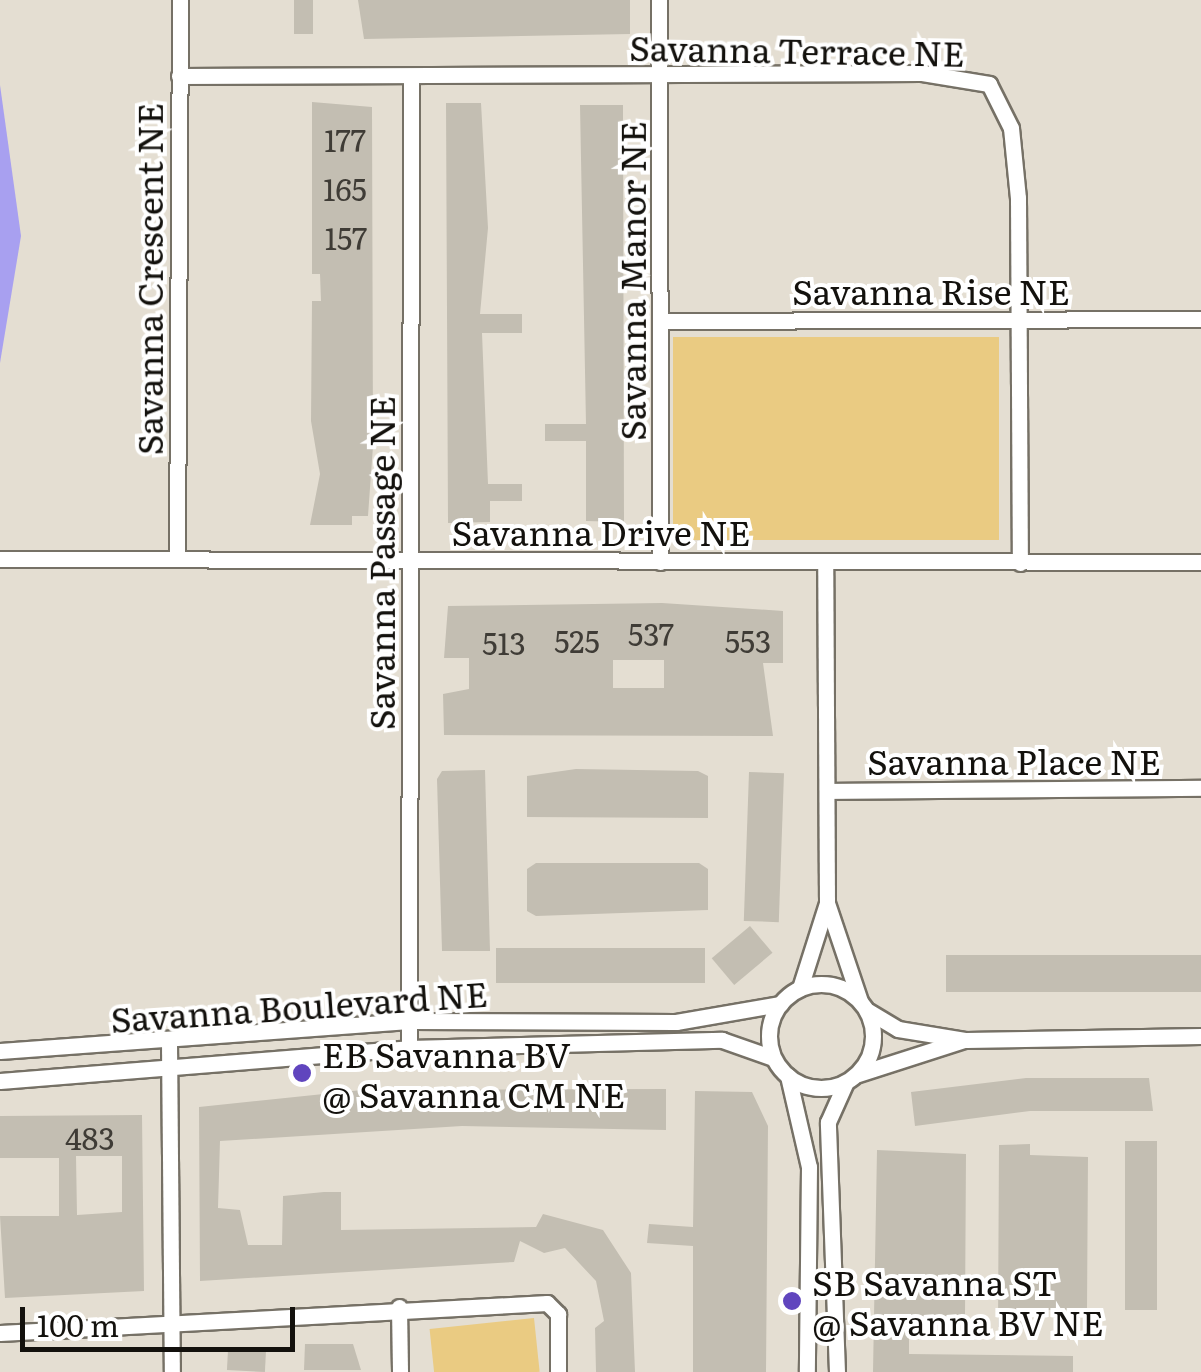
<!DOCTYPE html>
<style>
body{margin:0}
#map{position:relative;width:1201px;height:1372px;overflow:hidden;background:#e4ded2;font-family:Literata,serif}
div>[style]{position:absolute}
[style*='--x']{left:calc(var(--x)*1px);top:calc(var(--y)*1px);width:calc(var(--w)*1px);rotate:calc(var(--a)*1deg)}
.green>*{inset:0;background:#eacb82;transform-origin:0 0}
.water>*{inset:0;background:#a8a0f0}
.building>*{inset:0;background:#c3beb2;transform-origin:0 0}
.roads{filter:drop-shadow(2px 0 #767166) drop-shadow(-2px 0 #767166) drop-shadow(0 2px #767166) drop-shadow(0 -2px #767166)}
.street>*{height:15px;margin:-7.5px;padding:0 7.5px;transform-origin:7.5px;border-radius:7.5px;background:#fff}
.street>.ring{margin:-7.5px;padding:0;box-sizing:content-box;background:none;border:15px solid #fff;border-radius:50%}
.dots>*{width:28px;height:28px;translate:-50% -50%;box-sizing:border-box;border:5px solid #fff;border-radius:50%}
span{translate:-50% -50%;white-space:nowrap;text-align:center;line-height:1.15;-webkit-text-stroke:8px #fff;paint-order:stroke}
.number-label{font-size:30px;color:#3f3c36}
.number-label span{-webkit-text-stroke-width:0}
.street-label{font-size:35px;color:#13110d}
.poi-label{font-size:35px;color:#13110d}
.left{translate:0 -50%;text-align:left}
.scale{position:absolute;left:20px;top:1307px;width:275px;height:45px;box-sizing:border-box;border:5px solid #13110d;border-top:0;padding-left:12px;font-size:30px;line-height:35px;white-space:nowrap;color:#13110d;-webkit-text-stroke:8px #fff;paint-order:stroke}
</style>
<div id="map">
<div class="green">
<i style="left:673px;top:337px;width:326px;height:203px"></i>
<i style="left:534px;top:1318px;width:54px;height:105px;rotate:84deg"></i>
</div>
<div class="water">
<i style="clip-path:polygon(0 85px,21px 236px,0 363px)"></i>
</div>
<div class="building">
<i style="left:294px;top:0;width:19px;height:34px"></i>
<i style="clip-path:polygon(358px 0,630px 0,630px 34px,364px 39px)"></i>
<i style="clip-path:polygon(312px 102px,372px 107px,373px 446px,368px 516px,352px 516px,352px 525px,310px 525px,320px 474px,311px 421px,312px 301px,321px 301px,320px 274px,312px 274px)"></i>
<i style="clip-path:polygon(446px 103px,481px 103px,488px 228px,480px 314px,522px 314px,522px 333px,482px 333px,488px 484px,522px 484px,522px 501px,490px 501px,490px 522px,448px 523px)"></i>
<i style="clip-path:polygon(580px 105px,623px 105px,624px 522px,586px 521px,586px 441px,545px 441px,545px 424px,586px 424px)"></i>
<i style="clip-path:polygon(evenodd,662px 603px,783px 611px,783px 663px,763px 663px,773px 736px,444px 735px,443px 694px,469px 689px,469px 658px,444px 658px,448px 606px,662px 603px,613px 660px,664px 660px,664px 688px,613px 688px,613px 660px)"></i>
<i style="clip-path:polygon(576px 769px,698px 771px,708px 776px,708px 818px,527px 817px,527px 776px)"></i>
<i style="clip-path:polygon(485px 770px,490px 951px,442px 951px,437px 779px,442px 771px)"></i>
<i style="left:749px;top:772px;width:35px;height:149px;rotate:2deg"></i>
<i style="clip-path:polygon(536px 863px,699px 863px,708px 869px,708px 910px,536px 916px,527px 911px,527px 869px)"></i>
<i style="left:750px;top:926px;width:35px;height:50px;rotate:50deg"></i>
<i style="left:705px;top:948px;width:35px;height:209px;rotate:90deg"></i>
<i style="left:1201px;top:955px;width:37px;height:255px;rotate:90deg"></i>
<i style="clip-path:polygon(1026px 1078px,1149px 1078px,1153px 1111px,1030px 1111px,915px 1126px,911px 1092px)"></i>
<i style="clip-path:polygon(666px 1089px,666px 1130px,462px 1126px,220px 1141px,218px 1208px,240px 1210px,248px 1245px,282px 1245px,283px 1196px,324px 1192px,341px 1192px,341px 1230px,536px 1227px,543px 1214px,603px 1230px,631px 1273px,635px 1372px,596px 1372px,595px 1328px,604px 1321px,596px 1281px,565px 1248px,544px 1253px,520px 1241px,514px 1262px,200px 1281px,199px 1107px,362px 1090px)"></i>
<i style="clip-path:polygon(695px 1091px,752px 1092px,768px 1126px,766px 1372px,693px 1372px,693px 1246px,647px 1243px,649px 1224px,693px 1227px)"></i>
<i style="clip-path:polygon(evenodd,142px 1115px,144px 1291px,5px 1298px,0 1216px,59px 1216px,59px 1158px,0 1158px,0 1116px,142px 1115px,76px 1156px,122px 1156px,122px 1212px,77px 1215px,76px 1156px)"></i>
<i style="left:1125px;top:1141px;width:32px;height:169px"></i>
<i style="clip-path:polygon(1030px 1144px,1030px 1155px,1088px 1157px,1087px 1310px,1031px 1310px,1030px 1327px,998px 1327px,999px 1145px)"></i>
<i style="clip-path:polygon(877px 1150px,966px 1154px,965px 1316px,909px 1316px,909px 1354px,1073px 1356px,1073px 1372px,873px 1372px)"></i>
<i style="clip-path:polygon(305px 1344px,353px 1344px,361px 1370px,304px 1370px)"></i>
<i style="left:266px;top:1351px;width:21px;height:38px;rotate:93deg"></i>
</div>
<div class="roads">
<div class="street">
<i style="--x:659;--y:0;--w:562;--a:89.9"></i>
<i style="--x:179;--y:76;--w:743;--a:-0.23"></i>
<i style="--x:922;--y:73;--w:68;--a:9.3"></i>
<i style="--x:989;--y:84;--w:49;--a:63.4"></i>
<i style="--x:1011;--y:128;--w:70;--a:84.3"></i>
<i style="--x:1018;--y:198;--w:365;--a:89.7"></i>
<i style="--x:661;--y:321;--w:540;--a:-0.21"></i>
<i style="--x:0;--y:559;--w:1201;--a:0.14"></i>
<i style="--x:177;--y:559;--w:559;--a:-89.69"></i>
<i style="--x:827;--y:791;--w:374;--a:-0.5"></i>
<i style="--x:827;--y:903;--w:103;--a:71.4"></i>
<i class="ring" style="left:769px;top:984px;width:89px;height:89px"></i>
<i style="--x:800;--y:988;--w:89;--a:-72.4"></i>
<i style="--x:827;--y:903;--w:340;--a:-90.3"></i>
<i style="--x:868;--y:1011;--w:35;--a:31"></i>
<i style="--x:898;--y:1029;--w:69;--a:9.2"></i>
<i style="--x:966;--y:1040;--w:235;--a:-1"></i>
<i style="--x:169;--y:1043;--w:329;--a:89.5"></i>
<i style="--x:409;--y:1048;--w:970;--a:-89.88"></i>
<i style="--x:0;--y:1051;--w:410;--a:-4.2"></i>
<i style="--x:409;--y:1021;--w:267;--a:0.2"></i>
<i style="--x:676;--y:1022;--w:106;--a:-9.8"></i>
<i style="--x:858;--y:1074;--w:111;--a:-17.8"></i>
<i style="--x:788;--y:1076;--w:93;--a:77"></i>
<i style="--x:809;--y:1167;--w:205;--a:90.6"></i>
<i style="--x:0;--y:1081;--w:410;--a:-4.6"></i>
<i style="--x:409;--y:1048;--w:313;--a:-1.5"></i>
<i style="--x:722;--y:1040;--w:54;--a:19.4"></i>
<i style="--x:399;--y:1307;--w:65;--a:89.1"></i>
<i style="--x:0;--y:1333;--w:548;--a:-3.14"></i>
<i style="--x:547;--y:1303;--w:16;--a:45"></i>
<i style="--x:558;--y:1314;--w:58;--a:90"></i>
<i style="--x:837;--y:1372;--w:250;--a:-92.1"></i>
<i style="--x:828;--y:1122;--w:42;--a:-65.9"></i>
</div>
</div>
<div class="dots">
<i style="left:302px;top:1073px;background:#6045be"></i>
<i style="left:792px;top:1301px;background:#6045be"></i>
</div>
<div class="number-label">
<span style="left:345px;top:139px">177</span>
<span style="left:345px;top:188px">165</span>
<span style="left:346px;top:237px">157</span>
<span style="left:651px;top:633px">537</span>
<span style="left:577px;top:640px">525</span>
<span style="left:748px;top:640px">553</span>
<span style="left:504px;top:642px">513</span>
<span style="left:90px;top:1137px">483</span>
</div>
<div class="street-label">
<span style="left:797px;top:49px;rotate:1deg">Savanna Terrace NE</span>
<span style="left:148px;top:279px;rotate:-90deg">Savanna Crescent NE</span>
<span style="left:631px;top:281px;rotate:-90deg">Savanna Manor NE</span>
<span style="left:931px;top:290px">Savanna Rise NE</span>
<span style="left:601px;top:531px">Savanna Drive NE</span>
<span style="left:380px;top:563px;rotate:-90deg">Savanna Passage NE</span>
<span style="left:1014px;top:760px">Savanna Place NE</span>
<span style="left:299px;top:1005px;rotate:-4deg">Savanna Boulevard NE</span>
</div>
<div class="poi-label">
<span class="left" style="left:322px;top:1073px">EB Savanna BV<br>@ Savanna CM NE</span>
<span class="left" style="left:812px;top:1301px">SB Savanna ST<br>@ Savanna BV NE</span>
</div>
<div class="scale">100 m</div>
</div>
